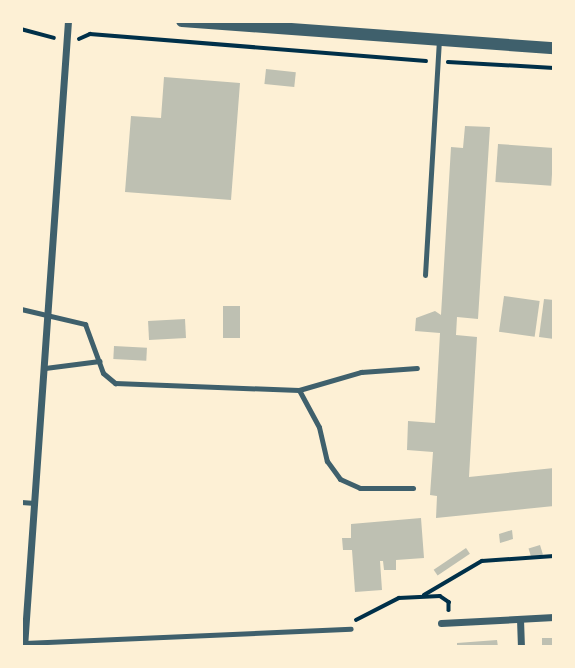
<!DOCTYPE html>
<style>
body{margin:0}
#map{position:relative;width:575px;height:668px;overflow:hidden;background:#fdf0d5;font-family:"Archivo Narrow",sans-serif}
div>[style]{position:absolute}
[style*='--x']{left:calc(var(--x)*1px);top:calc(var(--y)*1px);width:calc(var(--w)*1px);rotate:calc(var(--a)*1deg)}
.building>*{inset:0;background:#bec0b2;transform-origin:0 0}
.path>*{height:3.5px;margin:-1.75px;padding:0 1.75px;transform-origin:1.75px;border-radius:1.75px;background:#003049}
.service>*{height:5px;margin:-2.5px;padding:0 2.5px;transform-origin:2.5px;border-radius:2.5px;background:#3f606c}
.minor>*{height:7px;margin:-3.5px;padding:0 3.5px;transform-origin:3.5px;border-radius:3.5px;background:#3f606c}
.tertiary>*{height:12px;margin:-6px;padding:0 6px;transform-origin:6px;border-radius:6px;background:#3f606c}
span{translate:-50% -50%;white-space:nowrap;text-align:center;line-height:1.15;-webkit-text-stroke:5px #fdf0d5;paint-order:stroke}
.frame{position:absolute;inset:0;border:23px solid #fdf0d5;pointer-events:none}
</style>
<div id="map">
<div class="building">
<i style="left:266px;top:69px;width:30px;height:15px;rotate:6deg"></i>
<i style="clip-path:polygon(164px 77px,240px 83px,231px 200px,125px 192px,131px 116px,161px 118px)"></i>
<i style="clip-path:polygon(465px 126px,490px 127px,478px 319px,457px 317px,456px 335px,477px 337px,469px 477px,554px 468px,554px 506px,436px 518px,437px 496px,430px 495px,433px 452px,407px 450px,408px 421px,435px 423px,440px 333px,415px 331px,416px 318px,435px 311px,441px 315px,451px 147px,463px 148px)"></i>
<i style="left:498px;top:144px;width:56px;height:38px;rotate:4deg"></i>
<i style="left:504px;top:296px;width:36px;height:36px;rotate:8deg"></i>
<i style="clip-path:polygon(544px 299px,554px 300px,554px 339px,539px 337px)"></i>
<i style="left:223px;top:306px;width:17px;height:32px"></i>
<i style="left:185px;top:319px;width:19px;height:37px;rotate:87deg"></i>
<i style="left:114px;top:346px;width:33px;height:13px;rotate:3deg"></i>
<i style="clip-path:polygon(421px 518px,424px 558px,396px 560px,396px 570px,384px 570px,383px 561px,380px 561px,382px 590px,355px 592px,352px 550px,343px 550px,342px 538px,351px 538px,351px 524px)"></i>
<i style="clip-path:polygon(512px 530px,513px 539px,500px 543px,499px 534px)"></i>
<i style="left:540px;top:545px;width:10px;height:12px;rotate:73deg"></i>
<i style="left:466px;top:548px;width:7px;height:39px;rotate:56deg"></i>
<i style="left:542px;top:638px;width:12px;height:9px"></i>
<i style="clip-path:polygon(497px 640px,498px 647px,457px 647px,457px 643px)"></i>
</div>
<div class="path">
<i style="--x:21;--y:29;--w:34;--a:15"></i>
<i style="--x:79;--y:39;--w:12;--a:-24"></i>
<i style="--x:90;--y:34;--w:337;--a:4.6"></i>
<i style="--x:448;--y:62;--w:106;--a:3.2"></i>
<i style="--x:424;--y:595;--w:67;--a:-30.4"></i>
<i style="--x:482;--y:561;--w:72;--a:-4"></i>
<i style="--x:356;--y:620;--w:48;--a:-27.1"></i>
<i style="--x:399;--y:598;--w:41;--a:-2.8"></i>
<i style="--x:440;--y:596;--w:11;--a:34"></i>
<i style="--x:449;--y:602;--w:8;--a:90"></i>
</div>
<div class="service">
<i style="--x:425;--y:275;--w:235;--a:-86.6"></i>
<i style="--x:21;--y:309;--w:66;--a:13.2"></i>
<i style="--x:85;--y:324;--w:52;--a:69.8"></i>
<i style="--x:103;--y:373;--w:16;--a:40"></i>
<i style="--x:115;--y:383;--w:184;--a:2.2"></i>
<i style="--x:299;--y:390;--w:65;--a:-16.2"></i>
<i style="--x:361;--y:372;--w:56;--a:-4.1"></i>
<i style="--x:45;--y:368;--w:55;--a:-7.3"></i>
<i style="--x:299;--y:390;--w:42;--a:61.6"></i>
<i style="--x:319;--y:427;--w:35;--a:77"></i>
<i style="--x:327;--y:461;--w:22;--a:54"></i>
<i style="--x:340;--y:479;--w:22;--a:24"></i>
<i style="--x:360;--y:488;--w:53;--a:0"></i>
<i style="--x:21;--y:502;--w:14;--a:4"></i>
<i style="--x:24;--y:643;--w:327;--a:-2.5"></i>
</div>
<div class="minor">
<i style="--x:520;--y:619;--w:28;--a:88"></i>
<i style="--x:441;--y:623;--w:113;--a:-3"></i>
<i style="--x:24;--y:647;--w:628;--a:-85.98"></i>
</div>
<div class="tertiary">
<i style="--x:182;--y:21;--w:373;--a:4.2"></i>
</div>
<div class="frame"></div>
</div>
